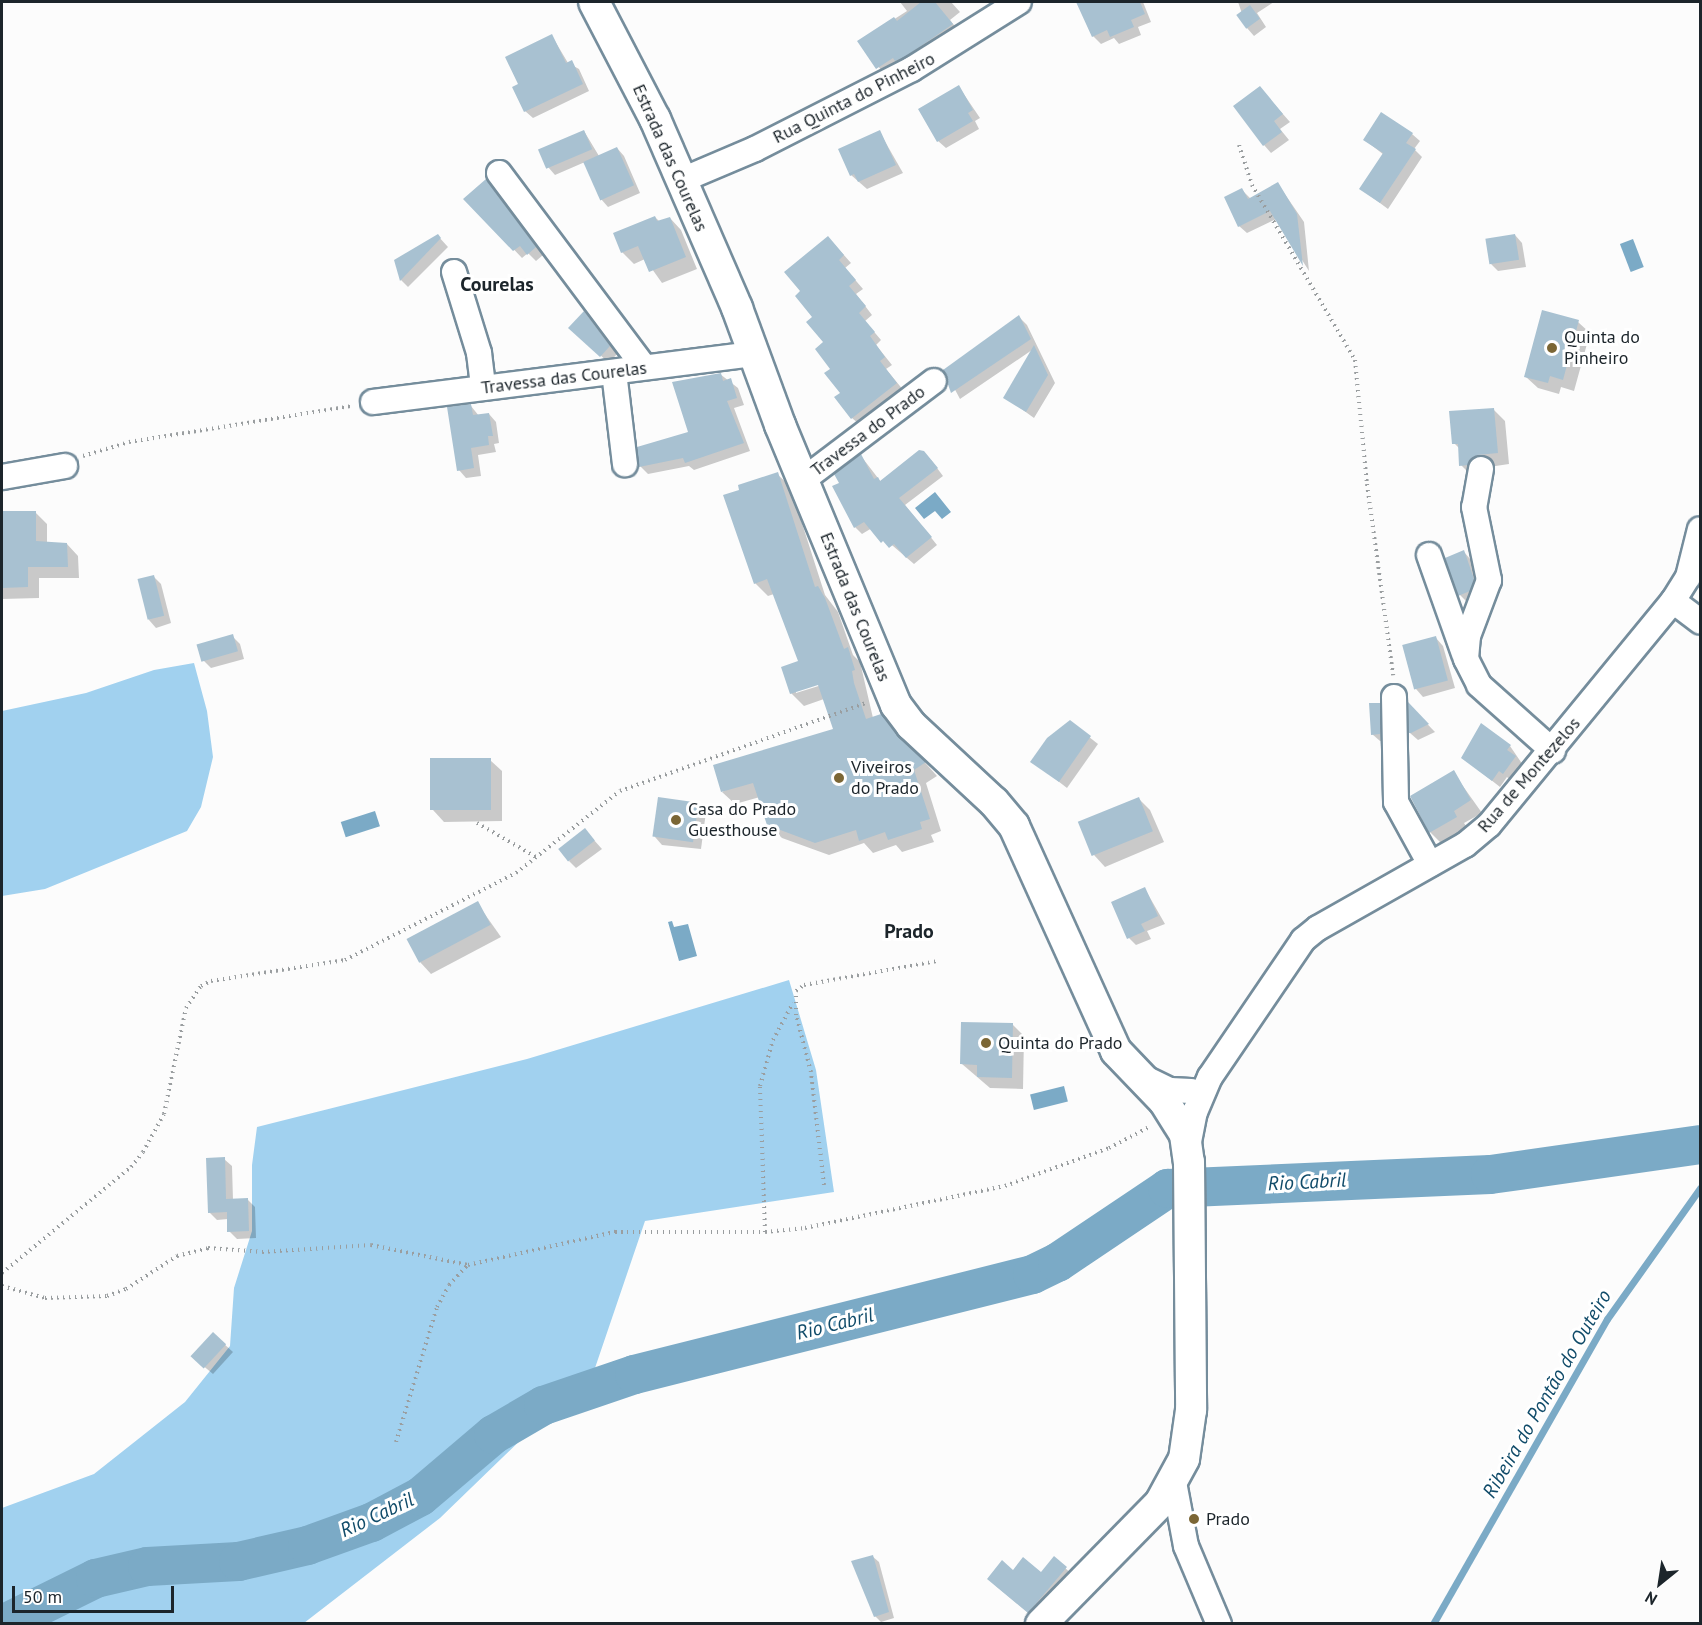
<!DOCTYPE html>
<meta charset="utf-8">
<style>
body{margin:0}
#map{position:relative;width:1702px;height:1625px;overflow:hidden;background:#fcfcfc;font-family:"PT Sans",sans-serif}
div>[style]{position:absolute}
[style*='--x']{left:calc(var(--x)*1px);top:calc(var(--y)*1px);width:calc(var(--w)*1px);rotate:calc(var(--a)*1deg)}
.forest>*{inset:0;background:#a1d1ef}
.water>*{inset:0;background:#7baac6;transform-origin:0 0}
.shadow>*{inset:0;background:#0003}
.stream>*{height:7px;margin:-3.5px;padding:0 3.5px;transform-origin:3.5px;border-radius:3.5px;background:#7baac6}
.river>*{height:39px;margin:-19.5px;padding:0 19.5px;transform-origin:19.5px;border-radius:19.5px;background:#7baac6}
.building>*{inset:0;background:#a8c1d1;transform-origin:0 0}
.path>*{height:4px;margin-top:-2px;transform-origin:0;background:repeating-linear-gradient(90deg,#9a9ea0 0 1.5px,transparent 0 6px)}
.roads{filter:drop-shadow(2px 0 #758d9c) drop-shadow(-2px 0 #758d9c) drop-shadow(0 2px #758d9c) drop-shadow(0 -2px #758d9c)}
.minor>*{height:24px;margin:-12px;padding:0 12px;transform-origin:12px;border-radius:12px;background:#fff}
.major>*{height:30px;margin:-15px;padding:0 15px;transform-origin:15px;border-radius:15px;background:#fff}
.dots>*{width:16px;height:16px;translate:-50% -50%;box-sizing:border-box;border:3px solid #fff;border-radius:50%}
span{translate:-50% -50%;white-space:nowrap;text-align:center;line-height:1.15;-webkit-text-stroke:6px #fff;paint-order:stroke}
.street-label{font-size:18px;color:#1c252b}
.poi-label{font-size:18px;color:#1c252b}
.left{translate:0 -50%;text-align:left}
.neighbourhood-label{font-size:20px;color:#1c252b;font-weight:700}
.water-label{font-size:20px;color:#104b69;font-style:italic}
.frame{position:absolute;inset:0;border:3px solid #1c252b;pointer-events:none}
.north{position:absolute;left:1630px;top:1553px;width:60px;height:60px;-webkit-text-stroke:4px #fff;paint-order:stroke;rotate:210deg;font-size:16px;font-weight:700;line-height:24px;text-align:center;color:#1c252b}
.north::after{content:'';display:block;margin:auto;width:21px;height:27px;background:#1c252b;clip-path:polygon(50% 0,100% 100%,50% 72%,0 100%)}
.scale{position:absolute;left:12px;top:1586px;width:162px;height:27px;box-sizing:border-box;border:3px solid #1c252b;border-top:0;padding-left:8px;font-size:18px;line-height:21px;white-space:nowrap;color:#1c252b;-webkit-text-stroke:4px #fff;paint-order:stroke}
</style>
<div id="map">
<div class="forest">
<i style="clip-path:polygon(194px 663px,207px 711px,213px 757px,201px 807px,187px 831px,45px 889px,2px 896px,2px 711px,86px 693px,154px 670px)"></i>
<i style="clip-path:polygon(789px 980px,816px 1070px,834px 1192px,645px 1221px,595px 1368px,440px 1518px,304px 1623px,2px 1623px,2px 1508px,94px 1474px,185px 1402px,230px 1346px,234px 1288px,252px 1231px,252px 1165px,257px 1127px,527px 1059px)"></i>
</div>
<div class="water">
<i style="left:1633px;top:239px;width:30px;height:14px;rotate:69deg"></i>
<i style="clip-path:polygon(935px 492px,951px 512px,942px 519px,935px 511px,924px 519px,915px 508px)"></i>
<i style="left:375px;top:811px;width:16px;height:36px;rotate:72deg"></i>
<i style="clip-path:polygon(672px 921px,674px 927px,688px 924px,697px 956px,679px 961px,668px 922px)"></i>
<i style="left:1064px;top:1086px;width:16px;height:35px;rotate:76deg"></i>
</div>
<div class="shadow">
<i style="clip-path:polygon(900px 2px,951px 2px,960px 12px,950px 20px,961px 34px,886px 77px,860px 41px,907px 11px)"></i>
<i style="clip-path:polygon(1078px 2px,1099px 2px,1102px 5px,1111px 2px,1143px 2px,1151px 22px,1138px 27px,1141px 35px,1119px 44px,1114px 38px,1101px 44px,1093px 36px)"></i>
<i style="clip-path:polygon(1238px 2px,1274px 2px,1257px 13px,1266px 27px,1254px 36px,1247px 28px)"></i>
<i style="clip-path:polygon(552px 36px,568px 63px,579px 69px,589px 91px,533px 118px,525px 111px,520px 85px)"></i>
<i style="clip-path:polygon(959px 87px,980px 118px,975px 121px,979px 129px,946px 148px,938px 141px)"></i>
<i style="clip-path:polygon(1267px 96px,1290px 122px,1280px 129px,1289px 140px,1271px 153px,1264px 145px)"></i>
<i style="clip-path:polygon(584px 131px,599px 156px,617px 148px,624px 156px,640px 193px,608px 207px,601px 199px,585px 162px,555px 175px,548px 167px)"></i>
<i style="clip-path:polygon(879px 131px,903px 173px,867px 189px,851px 175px)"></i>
<i style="clip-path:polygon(1412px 134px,1420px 141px,1414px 149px,1422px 157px,1388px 209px,1361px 189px,1384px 155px,1365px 140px)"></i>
<i style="clip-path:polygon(486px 181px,543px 255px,536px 261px,528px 253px,522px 258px,466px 199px)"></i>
<i style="clip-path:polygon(1278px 184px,1304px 222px,1309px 271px,1276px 219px,1247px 233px,1239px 226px,1242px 190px,1251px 199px)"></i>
<i style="clip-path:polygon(655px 217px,660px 222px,670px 218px,681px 230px,697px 269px,662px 283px,645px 259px,634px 264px,622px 252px)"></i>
<i style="clip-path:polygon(1515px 235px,1522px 243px,1526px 267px,1498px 271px,1491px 264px)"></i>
<i style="clip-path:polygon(438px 236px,448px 247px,408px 287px,401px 280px,395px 261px)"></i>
<i style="clip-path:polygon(835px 245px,851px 263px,845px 268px,863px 289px,856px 294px,872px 315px,865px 321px,881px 340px,876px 345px,892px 365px,886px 369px,904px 391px,860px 425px,852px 418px,814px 317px)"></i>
<i style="clip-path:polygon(584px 313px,617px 354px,609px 363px,578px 335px)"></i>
<i style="clip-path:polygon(1019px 317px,1027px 325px,1055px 383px,1034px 418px,1005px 397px,1032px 350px,960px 399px,945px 371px)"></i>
<i style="clip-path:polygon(1578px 322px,1590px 333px,1574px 391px,1561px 387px,1559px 394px,1538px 388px,1526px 377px)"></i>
<i style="clip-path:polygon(720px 374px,738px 388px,744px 405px,734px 408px,750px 451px,694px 470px,689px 466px,648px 474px,640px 466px,690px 433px)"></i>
<i style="clip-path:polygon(471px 406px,479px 416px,489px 414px,496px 422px,499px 443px,494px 444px,496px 452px,478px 455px,481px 476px,466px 478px,459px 470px)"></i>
<i style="clip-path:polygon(1493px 409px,1505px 421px,1509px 464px,1489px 467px,1473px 477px,1461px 465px,1460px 449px,1454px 443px)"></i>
<i style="clip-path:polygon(861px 456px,881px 482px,931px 460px,943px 476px,905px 505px,937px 545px,914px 564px,872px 528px,862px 534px,855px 527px,841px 484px)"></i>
<i style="clip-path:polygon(evenodd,777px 474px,790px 486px,825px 595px,838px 612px,853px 655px,860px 662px,873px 718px,894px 728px,937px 776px,926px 783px,941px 831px,931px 835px,934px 842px,902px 852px,896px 845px,873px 853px,864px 843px,829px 855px,782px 838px,768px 824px,760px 797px,735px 804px,722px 792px,835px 730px,824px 699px,804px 706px,791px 693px,800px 662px,774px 594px,768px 596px,755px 583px,741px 490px,777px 474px,824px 681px,825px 684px,796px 693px,796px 690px,824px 681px)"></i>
<i style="clip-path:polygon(35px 512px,47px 524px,47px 543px,67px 544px,78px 556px,79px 578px,39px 578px,39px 598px,2px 599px,4px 513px)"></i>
<i style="clip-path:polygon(1464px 552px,1471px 560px,1481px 587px,1477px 599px,1467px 602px,1460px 595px)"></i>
<i style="clip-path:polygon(153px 576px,161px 584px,171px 623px,156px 628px,149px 620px)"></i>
<i style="clip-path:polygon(232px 636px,240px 644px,244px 659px,211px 668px,203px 660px)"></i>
<i style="clip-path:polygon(1436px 638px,1443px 646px,1455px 688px,1423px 697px,1416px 689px)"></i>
<i style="clip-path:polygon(1379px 704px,1387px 712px,1387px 741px,1380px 741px,1372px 734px)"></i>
<i style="clip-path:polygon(1410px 706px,1435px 732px,1418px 740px,1410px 733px)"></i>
<i style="clip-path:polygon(1070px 722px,1098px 744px,1067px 788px,1032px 761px)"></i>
<i style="clip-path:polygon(1510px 746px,1523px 765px,1511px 781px,1507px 777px,1500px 787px,1463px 758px)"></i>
<i style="clip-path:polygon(490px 760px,502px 771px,502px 821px,444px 822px,433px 810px)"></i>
<i style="clip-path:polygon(1453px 772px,1482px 813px,1464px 823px,1468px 829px,1442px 844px,1430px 832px)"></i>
<i style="clip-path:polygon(1138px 798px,1150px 810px,1164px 842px,1105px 867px,1094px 855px)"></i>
<i style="clip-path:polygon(698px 804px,706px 812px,701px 849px,662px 845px,655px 837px)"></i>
<i style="clip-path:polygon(585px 830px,602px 849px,576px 868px,569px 861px)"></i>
<i style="clip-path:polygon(1145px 889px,1165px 924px,1147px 931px,1151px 939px,1136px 945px,1129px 938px)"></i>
<i style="clip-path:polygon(477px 903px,501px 937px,431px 974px,420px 962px)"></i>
<i style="clip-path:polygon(1012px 1024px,1024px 1036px,1023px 1089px,990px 1088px,962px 1064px)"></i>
<i style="clip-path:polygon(224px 1159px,232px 1166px,233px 1200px,247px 1199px,255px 1207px,256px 1238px,237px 1239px,229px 1231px,228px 1219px,217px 1220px,209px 1212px)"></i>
<i style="clip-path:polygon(213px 1334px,233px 1352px,213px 1374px,201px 1364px)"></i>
<i style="clip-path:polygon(872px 1556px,879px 1562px,894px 1618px,881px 1622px,875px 1616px)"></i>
<i style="clip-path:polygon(1054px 1558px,1074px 1576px,1036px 1619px,996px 1586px,1013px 1572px,1041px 1574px)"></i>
</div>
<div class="stream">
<i style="--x:1433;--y:1624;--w:351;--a:-60.3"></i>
<i style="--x:1607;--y:1319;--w:161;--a:-54.6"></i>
</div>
<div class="river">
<i style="--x:2;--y:1624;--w:104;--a:-26.3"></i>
<i style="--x:95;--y:1578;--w:53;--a:-13"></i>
<i style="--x:147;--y:1566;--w:91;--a:-3.1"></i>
<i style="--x:238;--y:1561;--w:71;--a:-13.1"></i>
<i style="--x:307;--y:1545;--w:68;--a:-19.8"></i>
<i style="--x:371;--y:1522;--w:55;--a:-28"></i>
<i style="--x:420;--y:1496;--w:96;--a:-40.3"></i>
<i style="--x:493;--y:1434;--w:58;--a:-30.1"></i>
<i style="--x:543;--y:1405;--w:96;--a:-18.8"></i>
<i style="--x:634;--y:1374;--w:410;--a:-14.1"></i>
<i style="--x:1032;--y:1274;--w:28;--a:-26"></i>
<i style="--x:1057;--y:1262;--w:133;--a:-33.9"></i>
<i style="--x:1167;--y:1188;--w:323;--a:-2.5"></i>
<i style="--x:1490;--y:1174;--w:212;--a:-8.1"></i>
</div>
<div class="building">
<i style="clip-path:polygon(921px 2px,935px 2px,953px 24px,905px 57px,895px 61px,893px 58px,876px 69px,857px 41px,894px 17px,897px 21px)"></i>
<i style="clip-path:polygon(1076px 2px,1140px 2px,1145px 14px,1131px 20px,1134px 27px,1110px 37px,1107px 30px,1092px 37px)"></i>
<i style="left:1250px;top:5px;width:17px;height:17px;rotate:54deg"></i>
<i style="clip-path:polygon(552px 34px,566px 63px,572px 60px,583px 84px,524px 112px,512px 87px,518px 84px,505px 57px)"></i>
<i style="clip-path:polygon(959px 85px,973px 110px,968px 113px,973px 121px,937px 142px,918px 109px)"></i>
<i style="clip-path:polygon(1260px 86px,1283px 114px,1274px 121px,1282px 132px,1263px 146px,1233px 106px)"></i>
<i style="clip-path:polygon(1381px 112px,1413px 133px,1406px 143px,1416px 149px,1380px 203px,1359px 189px,1383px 153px,1363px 140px)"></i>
<i style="left:584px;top:130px;width:21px;height:50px;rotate:67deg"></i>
<i style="clip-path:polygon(880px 130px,896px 165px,858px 182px,854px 174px,850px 176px,838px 149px)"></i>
<i style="left:617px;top:147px;width:42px;height:37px;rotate:66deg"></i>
<i style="clip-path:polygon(486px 179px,536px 247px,527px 255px,520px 246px,513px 251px,463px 199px)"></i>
<i style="clip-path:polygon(1278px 182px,1297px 214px,1303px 266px,1270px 211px,1238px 227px,1224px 197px,1242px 188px,1248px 199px)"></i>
<i style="clip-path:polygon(655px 216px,657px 221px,670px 217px,686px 257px,649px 272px,638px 246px,621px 253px,613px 233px)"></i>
<i style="clip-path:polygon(438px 234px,441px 238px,400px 281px,394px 260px)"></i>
<i style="left:1515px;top:234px;width:26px;height:30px;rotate:81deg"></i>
<i style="clip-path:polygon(828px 236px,844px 255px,839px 260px,856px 280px,849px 286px,866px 306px,859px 313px,875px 332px,870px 336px,885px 357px,880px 361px,897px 383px,851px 419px,834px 397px,840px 393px,824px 373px,830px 369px,815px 349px,823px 342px,806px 322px,812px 317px,795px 296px,800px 291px,784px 272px)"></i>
<i style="clip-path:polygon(1542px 310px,1579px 320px,1563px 380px,1550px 376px,1548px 383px,1524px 377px)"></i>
<i style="clip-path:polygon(584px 311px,610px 346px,600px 357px,568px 328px)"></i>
<i style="clip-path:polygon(1019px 315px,1031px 339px,951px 393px,943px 370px)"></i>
<i style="clip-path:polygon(1034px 345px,1048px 375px,1026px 412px,1003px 398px)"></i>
<i style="clip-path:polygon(721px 373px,723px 381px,731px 378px,737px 398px,727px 401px,744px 443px,685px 463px,683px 458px,639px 467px,637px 447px,688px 432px,672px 382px)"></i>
<i style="clip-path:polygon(471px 404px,473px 415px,489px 413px,493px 436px,488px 436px,489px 445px,471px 448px,474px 468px,457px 471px,447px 407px)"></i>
<i style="clip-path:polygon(1494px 408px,1498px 453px,1477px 455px,1468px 465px,1459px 466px,1458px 444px,1452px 444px,1449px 411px)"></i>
<i style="clip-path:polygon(919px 450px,924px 451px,938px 468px,899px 498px,932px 537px,906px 558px,894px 544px,889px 548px,883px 541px,881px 543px,864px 522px,854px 528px,832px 486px,839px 483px,834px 474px,861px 454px,874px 479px,878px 477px,880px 481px)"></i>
<i style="clip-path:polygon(778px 472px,815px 587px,818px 586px,825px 598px,844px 649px,848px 647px,855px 670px,852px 671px,854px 683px,866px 719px,881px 714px,926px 762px,914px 770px,930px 819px,920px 822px,922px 829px,888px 840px,885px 832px,859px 841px,856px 830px,815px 843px,767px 825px,753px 783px,721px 792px,713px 765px,833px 729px,818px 685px,790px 694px,781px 667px,798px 661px,767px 579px,754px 584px,723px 495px,739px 490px,738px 485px)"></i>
<i style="clip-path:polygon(3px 511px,36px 511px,36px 541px,67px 543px,68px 567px,28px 567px,28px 587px,2px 588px)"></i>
<i style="clip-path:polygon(1464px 550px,1474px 579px,1470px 591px,1458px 596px,1445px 558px)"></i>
<i style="left:154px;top:575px;width:42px;height:17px;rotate:76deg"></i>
<i style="left:233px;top:634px;width:18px;height:38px;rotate:74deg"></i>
<i style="left:1436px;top:636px;width:46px;height:35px;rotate:75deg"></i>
<i style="clip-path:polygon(1408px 702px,1429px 724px,1411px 733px,1409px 733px)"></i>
<i style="clip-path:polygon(1369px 703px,1380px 703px,1380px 734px,1371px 735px)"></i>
<i style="clip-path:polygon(1070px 720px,1091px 736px,1059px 782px,1030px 762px,1047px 738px)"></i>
<i style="clip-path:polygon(1481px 723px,1511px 745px,1507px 750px,1516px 756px,1503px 774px,1499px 771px,1492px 781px,1461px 758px)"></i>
<i style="left:491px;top:758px;width:52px;height:61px;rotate:90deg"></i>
<i style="clip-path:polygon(1454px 770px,1471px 800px,1454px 811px,1457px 817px,1429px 833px,1410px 796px)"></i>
<i style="left:658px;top:797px;width:41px;height:40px;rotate:8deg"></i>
<i style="left:1139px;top:797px;width:37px;height:66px;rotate:68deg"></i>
<i style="left:585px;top:828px;width:16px;height:34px;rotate:52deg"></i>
<i style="clip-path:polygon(1145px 887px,1158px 916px,1141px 924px,1145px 931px,1127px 939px,1111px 902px)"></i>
<i style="left:478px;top:901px;width:27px;height:81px;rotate:62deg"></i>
<i style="clip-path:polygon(961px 1022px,1013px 1023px,1012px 1078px,977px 1077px,977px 1065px,960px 1064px)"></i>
<i style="clip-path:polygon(225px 1157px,226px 1199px,248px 1198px,249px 1231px,227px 1232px,227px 1212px,208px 1213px,206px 1158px)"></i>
<i style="left:213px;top:1332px;width:18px;height:33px;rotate:43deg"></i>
<i style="clip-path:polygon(873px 1555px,889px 1612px,874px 1617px,851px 1561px)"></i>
<i style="clip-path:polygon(1054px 1556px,1067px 1567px,1028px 1613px,987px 1579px,1002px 1560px,1013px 1570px,1023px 1557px,1041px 1572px)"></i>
</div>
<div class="path">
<i style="--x:1239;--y:145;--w:42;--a:72"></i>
<i style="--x:1252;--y:185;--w:203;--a:59.5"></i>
<i style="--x:1355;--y:360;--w:125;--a:84.5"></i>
<i style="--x:1367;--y:484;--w:193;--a:82.2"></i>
<i style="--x:83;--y:456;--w:48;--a:-16.9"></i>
<i style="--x:129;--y:442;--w:226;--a:-9.2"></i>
<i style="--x:477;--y:823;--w:68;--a:30"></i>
<i style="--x:824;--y:1185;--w:114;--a:-96.6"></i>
<i style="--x:811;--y:1072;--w:59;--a:-104.7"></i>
<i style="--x:796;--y:1015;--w:24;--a:-90"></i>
<i style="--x:796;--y:991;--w:10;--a:-37"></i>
<i style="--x:804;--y:985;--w:135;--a:-10.2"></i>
<i style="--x:765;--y:1232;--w:146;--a:-92"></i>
<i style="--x:760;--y:1086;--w:48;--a:-74.2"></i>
<i style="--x:773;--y:1040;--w:42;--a:-61.6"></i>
<i style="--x:2;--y:1273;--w:167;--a:-39.4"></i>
<i style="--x:131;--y:1167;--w:19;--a:-51"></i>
<i style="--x:143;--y:1152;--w:43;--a:-61.1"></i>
<i style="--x:164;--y:1114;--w:108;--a:-78.3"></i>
<i style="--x:186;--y:1008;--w:27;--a:-56"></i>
<i style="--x:201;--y:986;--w:11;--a:-27"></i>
<i style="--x:211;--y:981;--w:136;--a:-8.9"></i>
<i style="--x:345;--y:960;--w:192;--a:-27"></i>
<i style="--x:516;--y:873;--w:132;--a:-38.3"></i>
<i style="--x:620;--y:791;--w:263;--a:-19.7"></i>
<i style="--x:2;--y:1286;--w:45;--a:15.6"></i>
<i style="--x:45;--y:1298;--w:62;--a:-1.8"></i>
<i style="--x:107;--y:1296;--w:20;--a:-20"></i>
<i style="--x:126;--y:1289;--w:61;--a:-32.9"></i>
<i style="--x:177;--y:1256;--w:32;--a:-14"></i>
<i style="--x:208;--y:1248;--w:54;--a:4.2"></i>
<i style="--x:262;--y:1252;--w:109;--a:-3.7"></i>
<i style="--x:371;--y:1245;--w:99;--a:11.7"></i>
<i style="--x:468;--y:1265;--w:151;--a:-12.7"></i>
<i style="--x:615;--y:1232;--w:150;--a:0"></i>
<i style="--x:765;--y:1232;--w:40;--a:-5.7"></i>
<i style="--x:805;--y:1228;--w:204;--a:-11.9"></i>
<i style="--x:1005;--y:1186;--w:111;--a:-20.1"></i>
<i style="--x:1109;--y:1148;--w:47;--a:-27.6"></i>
<i style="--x:396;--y:1442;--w:141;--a:-73.1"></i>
<i style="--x:437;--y:1307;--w:25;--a:-61"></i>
<i style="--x:449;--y:1285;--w:26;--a:-47"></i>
</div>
<div class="roads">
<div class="minor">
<i style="--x:499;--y:173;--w:242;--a:53.2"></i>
<i style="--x:682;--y:180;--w:79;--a:-23"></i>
<i style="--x:755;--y:149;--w:176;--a:-27"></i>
<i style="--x:912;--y:69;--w:126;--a:-32.1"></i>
<i style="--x:454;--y:272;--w:85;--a:72.8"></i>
<i style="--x:479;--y:353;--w:35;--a:83"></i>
<i style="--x:614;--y:372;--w:93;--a:83.2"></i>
<i style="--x:373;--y:402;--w:385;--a:-7.2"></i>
<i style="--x:1481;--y:469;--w:39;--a:100"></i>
<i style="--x:1474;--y:507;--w:75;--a:78.4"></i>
<i style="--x:1489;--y:580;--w:60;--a:110.6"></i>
<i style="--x:1468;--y:636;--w:23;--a:95"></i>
<i style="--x:1466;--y:659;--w:29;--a:63"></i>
<i style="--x:1479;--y:685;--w:99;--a:41.7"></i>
<i style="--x:2;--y:477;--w:64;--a:-9.9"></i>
<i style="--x:803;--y:480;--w:164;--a:-37.1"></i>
<i style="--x:1429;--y:555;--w:105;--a:70.5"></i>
<i style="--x:1673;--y:601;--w:34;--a:37"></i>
<i style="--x:1394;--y:697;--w:105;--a:88.9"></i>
<i style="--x:1396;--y:802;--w:71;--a:61.3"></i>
<i style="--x:1145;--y:1078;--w:28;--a:26"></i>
<i style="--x:1170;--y:1090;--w:21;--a:3"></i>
<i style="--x:1188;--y:1147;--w:36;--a:-79"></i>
<i style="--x:1195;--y:1112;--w:38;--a:-67"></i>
<i style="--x:1210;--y:1077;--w:166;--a:-55.8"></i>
<i style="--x:1303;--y:940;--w:19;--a:-39"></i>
<i style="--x:1318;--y:928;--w:169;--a:-29.5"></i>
<i style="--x:1465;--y:845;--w:31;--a:-40"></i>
<i style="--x:1489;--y:825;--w:290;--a:-50.6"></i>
<i style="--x:1673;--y:601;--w:28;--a:-58"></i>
<i style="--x:1688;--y:577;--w:49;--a:-76"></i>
<i style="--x:1174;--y:1482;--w:65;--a:79.4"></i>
<i style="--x:1186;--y:1546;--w:85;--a:67.1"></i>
</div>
<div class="major">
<i style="--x:594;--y:2;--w:132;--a:62.5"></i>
<i style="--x:655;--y:119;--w:206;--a:66.5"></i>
<i style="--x:737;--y:308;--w:125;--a:69.8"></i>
<i style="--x:780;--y:425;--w:303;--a:67.5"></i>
<i style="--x:896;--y:705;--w:25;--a:53"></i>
<i style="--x:911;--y:725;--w:113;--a:42.9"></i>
<i style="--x:994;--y:802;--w:31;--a:50"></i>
<i style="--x:1014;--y:826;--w:247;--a:65.6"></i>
<i style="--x:1116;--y:1051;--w:69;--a:46.2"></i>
<i style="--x:1164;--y:1101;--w:40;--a:58"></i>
<i style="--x:1185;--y:1135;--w:27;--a:82"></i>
<i style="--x:1189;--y:1162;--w:248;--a:89.5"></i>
<i style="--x:1191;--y:1410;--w:49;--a:98.1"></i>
<i style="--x:1184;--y:1459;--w:50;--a:118.6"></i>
<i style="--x:1160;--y:1503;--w:170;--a:134.5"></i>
</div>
</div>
<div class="dots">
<i style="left:1552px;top:348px;background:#7b6635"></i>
<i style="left:839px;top:778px;background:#7b6635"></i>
<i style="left:676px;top:820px;background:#7b6635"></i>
<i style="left:986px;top:1043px;background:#7b6635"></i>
<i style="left:1194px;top:1519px;background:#7b6635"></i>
</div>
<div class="street-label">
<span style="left:854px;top:98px;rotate:-27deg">Rua Quinta do Pinheiro</span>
<span style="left:670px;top:158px;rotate:66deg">Estrada das Courelas</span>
<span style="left:564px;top:378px;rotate:-7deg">Travessa das Courelas</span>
<span style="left:868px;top:431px;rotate:-37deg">Travessa do Prado</span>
<span style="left:855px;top:607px;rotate:68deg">Estrada das Courelas</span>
<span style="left:1529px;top:775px;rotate:-49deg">Rua de Montezelos</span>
</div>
<div class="poi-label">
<span class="left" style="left:1564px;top:348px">Quinta do<br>Pinheiro</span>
<span class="left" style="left:851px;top:778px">Viveiros<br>do Prado</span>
<span class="left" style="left:688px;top:820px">Casa do Prado<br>Guesthouse</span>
<span class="left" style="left:998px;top:1043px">Quinta do Prado</span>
<span class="left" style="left:1206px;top:1519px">Prado</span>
</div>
<div class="neighbourhood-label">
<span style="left:497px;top:284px">Courelas</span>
<span style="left:909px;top:931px">Prado</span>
</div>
<div class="water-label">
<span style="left:1307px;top:1182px;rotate:-3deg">Rio Cabril</span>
<span style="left:835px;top:1324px;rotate:-14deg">Rio Cabril</span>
<span style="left:1547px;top:1394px;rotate:-60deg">Ribeira do Pontão do Outeiro</span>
<span style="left:377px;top:1515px;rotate:-25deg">Rio Cabril</span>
</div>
<div class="frame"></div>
<div class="north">N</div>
<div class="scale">50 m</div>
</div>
